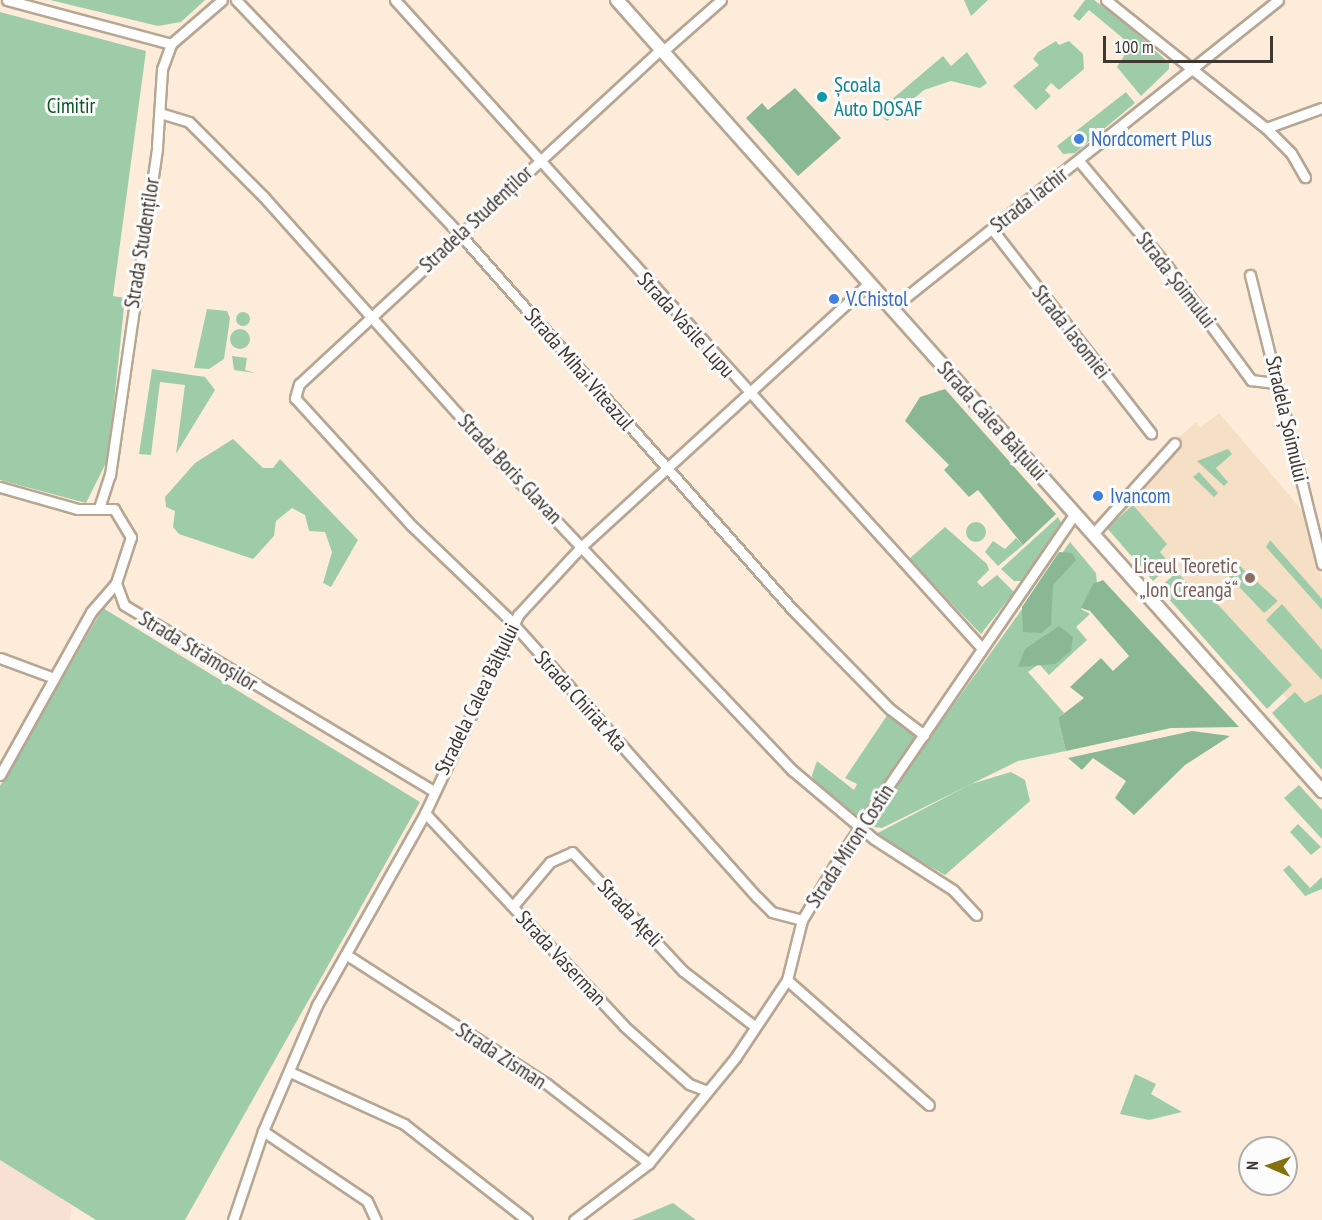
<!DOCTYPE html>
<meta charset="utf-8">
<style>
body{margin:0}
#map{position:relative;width:1322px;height:1220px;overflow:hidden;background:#fdecd9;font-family:"PT Sans Narrow",sans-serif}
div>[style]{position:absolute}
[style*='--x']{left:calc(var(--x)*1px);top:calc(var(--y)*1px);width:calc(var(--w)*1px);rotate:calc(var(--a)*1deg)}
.industrial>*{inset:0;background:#f7e0d4}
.built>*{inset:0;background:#f5dfc5}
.green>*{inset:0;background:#9ecca8}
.round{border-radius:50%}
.forest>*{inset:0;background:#8ab894}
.roads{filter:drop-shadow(2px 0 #b6a693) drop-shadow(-2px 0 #b6a693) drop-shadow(0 2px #b6a693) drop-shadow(0 -2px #b6a693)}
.minor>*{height:9px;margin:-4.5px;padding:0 4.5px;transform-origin:4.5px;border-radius:4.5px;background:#fff}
.secondary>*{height:12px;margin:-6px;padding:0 6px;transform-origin:6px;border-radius:6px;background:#fff}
.dots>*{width:16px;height:16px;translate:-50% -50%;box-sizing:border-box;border:3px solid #fcfcfc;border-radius:50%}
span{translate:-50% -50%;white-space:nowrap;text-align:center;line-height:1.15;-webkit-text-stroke:6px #fcfcfc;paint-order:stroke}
.culture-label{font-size:21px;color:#0d838f}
.left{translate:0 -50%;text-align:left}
.park-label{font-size:21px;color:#0a562a}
.shop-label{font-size:21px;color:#366cbe}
.street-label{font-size:21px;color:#3e3830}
.education-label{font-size:21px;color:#785e54}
.right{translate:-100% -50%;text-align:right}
.north{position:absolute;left:1238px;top:1136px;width:60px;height:60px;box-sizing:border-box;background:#fcfcfc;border:2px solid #b0aeaa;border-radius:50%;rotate:272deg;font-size:16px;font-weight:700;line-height:24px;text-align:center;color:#3e3830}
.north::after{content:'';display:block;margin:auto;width:21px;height:27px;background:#847110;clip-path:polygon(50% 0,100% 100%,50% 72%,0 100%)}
.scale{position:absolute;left:1103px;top:36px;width:170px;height:27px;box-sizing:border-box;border:3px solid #3e3830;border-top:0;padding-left:8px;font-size:18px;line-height:21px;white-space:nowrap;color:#3e3830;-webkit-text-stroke:4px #fcfcfc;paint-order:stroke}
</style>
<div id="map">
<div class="industrial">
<i style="clip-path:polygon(0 1160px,72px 1205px,70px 1220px,0 1220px)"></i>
</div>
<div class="built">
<i style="clip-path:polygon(1219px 413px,1307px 516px,1322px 582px,1322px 738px,1121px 512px,1143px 477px,1178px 447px,1175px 441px,1196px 422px,1200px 428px)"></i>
</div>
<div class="green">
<i style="clip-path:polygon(50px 0,205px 0,181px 22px,158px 26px)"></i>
<i style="clip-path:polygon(964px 0,988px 0,971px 16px)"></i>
<i style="clip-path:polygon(1085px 0,1094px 0,1125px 23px,1169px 63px,1169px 69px,1141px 96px,1117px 67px,1131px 45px,1089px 10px,1079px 21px,1073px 16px)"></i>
<i style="clip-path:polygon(0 12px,146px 51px,113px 296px,125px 298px,108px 459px,86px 503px,0 480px)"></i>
<i style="clip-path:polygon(1056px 41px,1059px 45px,1069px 41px,1083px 54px,1084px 69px,1059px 90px,1051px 83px,1045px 90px,1051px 96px,1036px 110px,1013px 86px,1039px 65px,1033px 59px,1038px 52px)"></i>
<i style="clip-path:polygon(967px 52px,987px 83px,980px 88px,951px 81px,924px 90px,887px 121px,877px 112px,943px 56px,951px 66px)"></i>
<i style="clip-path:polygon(1126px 92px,1135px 103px,1075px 153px,1063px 154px,1057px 146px)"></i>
<i style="clip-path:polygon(207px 309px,227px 311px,230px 318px,224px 359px,209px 369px,194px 368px)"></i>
<i class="round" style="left:236px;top:312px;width:14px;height:14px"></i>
<i class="round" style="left:230px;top:329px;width:20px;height:20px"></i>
<i style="clip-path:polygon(232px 356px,247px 358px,245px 370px,255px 373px,234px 370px)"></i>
<i style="clip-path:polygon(152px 369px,205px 377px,215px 390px,176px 454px,185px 385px,160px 382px,151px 455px,139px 454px)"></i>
<i style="clip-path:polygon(233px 439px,263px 468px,273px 468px,280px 459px,358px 540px,331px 587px,323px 583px,332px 552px,325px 532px,309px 531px,305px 515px,292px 508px,276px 521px,274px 536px,253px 559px,179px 534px,173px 527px,175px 511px,166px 507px,165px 497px,195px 463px)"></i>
<i style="clip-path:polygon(1228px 449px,1232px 454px,1216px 468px,1228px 482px,1224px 486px,1197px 461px)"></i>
<i style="clip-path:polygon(1199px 472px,1218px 493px,1214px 497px,1193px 477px)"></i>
<i style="clip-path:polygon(1133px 505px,1167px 544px,1160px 552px,1171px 565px,1153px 581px,1107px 528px)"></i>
<i style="clip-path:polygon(1058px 517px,1063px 526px,1021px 581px,1014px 581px,1001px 569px)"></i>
<i class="round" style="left:966px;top:522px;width:20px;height:20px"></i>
<i style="clip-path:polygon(945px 527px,987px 564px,989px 570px,977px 582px,982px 587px,997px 575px,1014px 592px,981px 634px,909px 559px)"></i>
<i style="clip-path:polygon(1016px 538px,1023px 545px,998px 566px,985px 552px,993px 541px,1005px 549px)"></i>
<i style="clip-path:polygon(1270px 540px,1322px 599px,1322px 610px,1266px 547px)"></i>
<i style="clip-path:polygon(1070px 542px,1096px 573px,1097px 583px,1081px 609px,1090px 614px,1076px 627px,1087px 640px,1049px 675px,1039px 664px,1028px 672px,1064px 713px,1058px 718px,1066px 751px,1018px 761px,882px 828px,867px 826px)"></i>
<i style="clip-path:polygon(1240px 566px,1278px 601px,1264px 613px,1229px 576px)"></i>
<i style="clip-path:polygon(1177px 572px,1201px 599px,1209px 595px,1292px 685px,1267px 709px,1159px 588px)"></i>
<i style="clip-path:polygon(1282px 604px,1322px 650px,1322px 680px,1266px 620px)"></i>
<i style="clip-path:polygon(103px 608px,420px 802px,185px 1220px,96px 1220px,0 1160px,0 786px)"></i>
<i style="clip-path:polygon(1295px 692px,1305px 703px,1322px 694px,1322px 770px,1272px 713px)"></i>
<i style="clip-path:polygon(888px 714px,916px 736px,857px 821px,814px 783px,812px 775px,817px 761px,854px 790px,857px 784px,845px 778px)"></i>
<i style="clip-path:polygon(1011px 772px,1025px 780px,1030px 801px,945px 875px,874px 835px,971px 784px)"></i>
<i style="clip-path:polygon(1299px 785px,1322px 810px,1322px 839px,1284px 798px)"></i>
<i style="clip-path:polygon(1298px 824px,1321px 847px,1311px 855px,1290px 832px)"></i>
<i style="clip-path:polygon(1289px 865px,1310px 888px,1322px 877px,1322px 889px,1305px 896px,1283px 870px)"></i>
<i style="clip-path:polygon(1135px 1074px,1156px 1084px,1151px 1094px,1182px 1112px,1149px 1120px,1120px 1114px)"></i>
<i style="clip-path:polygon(673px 1203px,696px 1220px,632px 1220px)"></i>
</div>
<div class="forest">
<i style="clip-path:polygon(795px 88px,841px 138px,798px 176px,746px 118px,762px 103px,768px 110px)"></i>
<i style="clip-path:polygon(945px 389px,1056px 514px,1023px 545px,978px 490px,969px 497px,944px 470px,949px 465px,905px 421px,920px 397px)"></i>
<i style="clip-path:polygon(1059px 552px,1072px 553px,1076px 560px,1053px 585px,1051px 625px,1041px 633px,1023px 632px,1022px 607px)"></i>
<i style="clip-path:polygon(1103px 580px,1239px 727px,1171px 728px,1066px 751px,1058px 718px,1084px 698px,1070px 687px,1101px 658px,1113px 671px,1129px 656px,1090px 611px,1081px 608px,1093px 584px)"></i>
<i style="clip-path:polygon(1059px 626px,1073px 637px,1071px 651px,1055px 664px,1018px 667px,1025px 649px)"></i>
<i style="clip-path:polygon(1192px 731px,1230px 736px,1185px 765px,1134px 815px,1115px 798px,1126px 781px,1093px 758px,1082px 770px,1068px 758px)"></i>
</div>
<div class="roads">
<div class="minor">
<i style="--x:7;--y:0;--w:170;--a:15"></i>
<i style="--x:236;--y:0;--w:321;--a:46.3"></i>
<i style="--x:458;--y:232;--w:504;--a:48.46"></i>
<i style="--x:792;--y:609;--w:140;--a:45.6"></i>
<i style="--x:890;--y:709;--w:43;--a:37.4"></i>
<i style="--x:395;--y:0;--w:872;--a:47.84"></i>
<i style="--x:1106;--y:0;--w:205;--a:38.7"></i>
<i style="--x:1266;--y:128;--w:35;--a:45"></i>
<i style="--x:1291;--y:153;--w:28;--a:60"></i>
<i style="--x:661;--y:49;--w:493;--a:137.2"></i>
<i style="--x:299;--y:384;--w:15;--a:106"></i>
<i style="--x:295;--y:398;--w:173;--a:47.6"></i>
<i style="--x:412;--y:526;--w:134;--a:43.8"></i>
<i style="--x:509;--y:619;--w:373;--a:48.3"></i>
<i style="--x:757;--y:897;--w:21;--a:45"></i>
<i style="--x:772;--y:912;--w:31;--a:15"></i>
<i style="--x:663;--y:51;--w:77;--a:-41.3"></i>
<i style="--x:160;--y:113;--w:30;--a:17"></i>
<i style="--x:189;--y:122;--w:106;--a:45"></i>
<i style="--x:264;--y:197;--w:370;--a:48.2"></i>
<i style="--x:511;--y:473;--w:409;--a:46.6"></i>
<i style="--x:792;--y:770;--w:107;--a:40.1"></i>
<i style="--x:874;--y:839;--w:94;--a:32.8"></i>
<i style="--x:953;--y:890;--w:34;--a:47"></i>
<i style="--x:1266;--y:128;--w:59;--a:-19.7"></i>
<i style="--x:1079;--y:161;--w:137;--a:50"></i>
<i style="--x:1167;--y:266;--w:142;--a:53.6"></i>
<i style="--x:1251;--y:380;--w:26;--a:7"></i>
<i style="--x:992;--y:229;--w:259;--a:52.1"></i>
<i style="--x:1250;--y:275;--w:298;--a:76"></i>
<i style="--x:891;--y:309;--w:495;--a:-38.6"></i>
<i style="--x:0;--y:487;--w:81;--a:15.8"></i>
<i style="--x:78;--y:509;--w:36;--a:0"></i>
<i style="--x:114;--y:509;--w:33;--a:59"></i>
<i style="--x:131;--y:537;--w:48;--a:108.1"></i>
<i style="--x:116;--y:583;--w:23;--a:70"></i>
<i style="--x:124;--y:605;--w:361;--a:31"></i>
<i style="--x:99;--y:508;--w:35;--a:-72"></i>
<i style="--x:110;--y:475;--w:331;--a:-81.8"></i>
<i style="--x:157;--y:147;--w:78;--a:-86.3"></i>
<i style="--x:162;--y:69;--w:27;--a:-70"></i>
<i style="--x:171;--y:44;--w:67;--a:-40.8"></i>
<i style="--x:1093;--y:534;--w:122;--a:-48"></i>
<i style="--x:0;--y:658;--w:58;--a:20.3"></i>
<i style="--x:0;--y:775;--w:187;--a:-60.8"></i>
<i style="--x:91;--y:612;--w:38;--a:-49"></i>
<i style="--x:425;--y:813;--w:291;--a:46.9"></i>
<i style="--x:624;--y:1026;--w:87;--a:41.7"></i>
<i style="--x:689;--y:1084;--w:19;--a:21"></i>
<i style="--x:513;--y:906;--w:57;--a:-49.9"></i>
<i style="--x:550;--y:862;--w:24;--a:-24"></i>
<i style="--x:572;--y:852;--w:163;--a:47"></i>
<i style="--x:683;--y:971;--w:88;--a:37.6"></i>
<i style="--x:347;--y:955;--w:238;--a:32.8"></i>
<i style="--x:547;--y:1084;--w:129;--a:37.8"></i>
<i style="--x:787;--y:980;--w:189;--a:41.4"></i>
<i style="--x:290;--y:1072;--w:125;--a:24.5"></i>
<i style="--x:404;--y:1124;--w:156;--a:38"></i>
<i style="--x:263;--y:1131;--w:125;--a:33.9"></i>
<i style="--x:367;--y:1201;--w:21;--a:65"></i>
<i style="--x:233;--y:1220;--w:94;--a:-71.4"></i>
<i style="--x:263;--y:1131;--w:137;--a:-66.8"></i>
<i style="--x:317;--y:1005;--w:220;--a:-60.6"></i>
<i style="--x:425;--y:813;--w:219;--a:-64.8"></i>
<i style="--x:518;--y:615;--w:94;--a:-47.2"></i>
<i style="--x:582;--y:546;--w:388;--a:-42.5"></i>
<i style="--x:574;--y:1220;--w:94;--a:-37.2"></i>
<i style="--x:649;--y:1163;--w:136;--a:-50.7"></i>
<i style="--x:735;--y:1058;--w:94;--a:-56.3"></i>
<i style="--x:787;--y:980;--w:62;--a:-76"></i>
<i style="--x:802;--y:920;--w:72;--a:-59.2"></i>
<i style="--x:839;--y:858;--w:418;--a:-55.6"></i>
</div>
<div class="secondary">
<i style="--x:617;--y:0;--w:1060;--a:48.29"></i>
</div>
</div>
<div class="dots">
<i style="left:822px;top:97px;background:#0f9aa8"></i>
<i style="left:1079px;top:139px;background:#3f7fe0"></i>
<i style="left:834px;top:299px;background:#3f7fe0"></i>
<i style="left:1098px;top:496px;background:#3f7fe0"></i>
<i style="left:1250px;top:578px;background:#8d6e63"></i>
</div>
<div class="culture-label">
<span class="left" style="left:834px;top:97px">Școala<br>Auto DOSAF</span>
</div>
<div class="park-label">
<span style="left:71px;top:106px">Cimitir</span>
</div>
<div class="shop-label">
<span class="left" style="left:1091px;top:139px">Nordcomert Plus</span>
<span class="left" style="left:846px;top:299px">V.Chistol</span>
<span class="left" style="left:1110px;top:496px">Ivancom</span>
</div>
<div class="street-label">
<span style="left:1029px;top:200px;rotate:-38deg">Strada Iachir</span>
<span style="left:476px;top:219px;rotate:-43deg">Stradela Studenților</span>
<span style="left:142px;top:243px;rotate:-81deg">Strada Studenților</span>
<span style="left:1176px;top:280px;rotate:52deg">Strada Șoimului</span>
<span style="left:686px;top:325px;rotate:48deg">Strada Vasile Lupu</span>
<span style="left:1071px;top:332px;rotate:52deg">Strada Iasomiei</span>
<span style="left:579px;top:369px;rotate:49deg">Strada Mihai Viteazul</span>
<span style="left:1287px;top:419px;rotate:77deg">Stradela Șoimului</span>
<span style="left:992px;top:421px;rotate:48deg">Strada Calea Bălțului</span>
<span style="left:510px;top:469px;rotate:47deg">Strada Boris Glavan</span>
<span style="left:198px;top:651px;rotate:31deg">Strada Strămoșilor</span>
<span style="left:477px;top:699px;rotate:-64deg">Stradela Calea Bălțului</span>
<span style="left:581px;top:701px;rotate:48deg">Strada Chiriat Ata</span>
<span style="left:850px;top:846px;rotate:-57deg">Strada Miron Costin</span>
<span style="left:630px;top:913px;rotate:47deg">Strada Ațeli</span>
<span style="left:561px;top:958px;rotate:47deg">Strada Vaserman</span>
<span style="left:501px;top:1056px;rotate:33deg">Strada Zisman</span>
</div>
<div class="education-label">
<span class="right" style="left:1238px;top:578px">Liceul Teoretic<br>„Ion Creangă“</span>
</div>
<div class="north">N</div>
<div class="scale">100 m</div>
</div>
